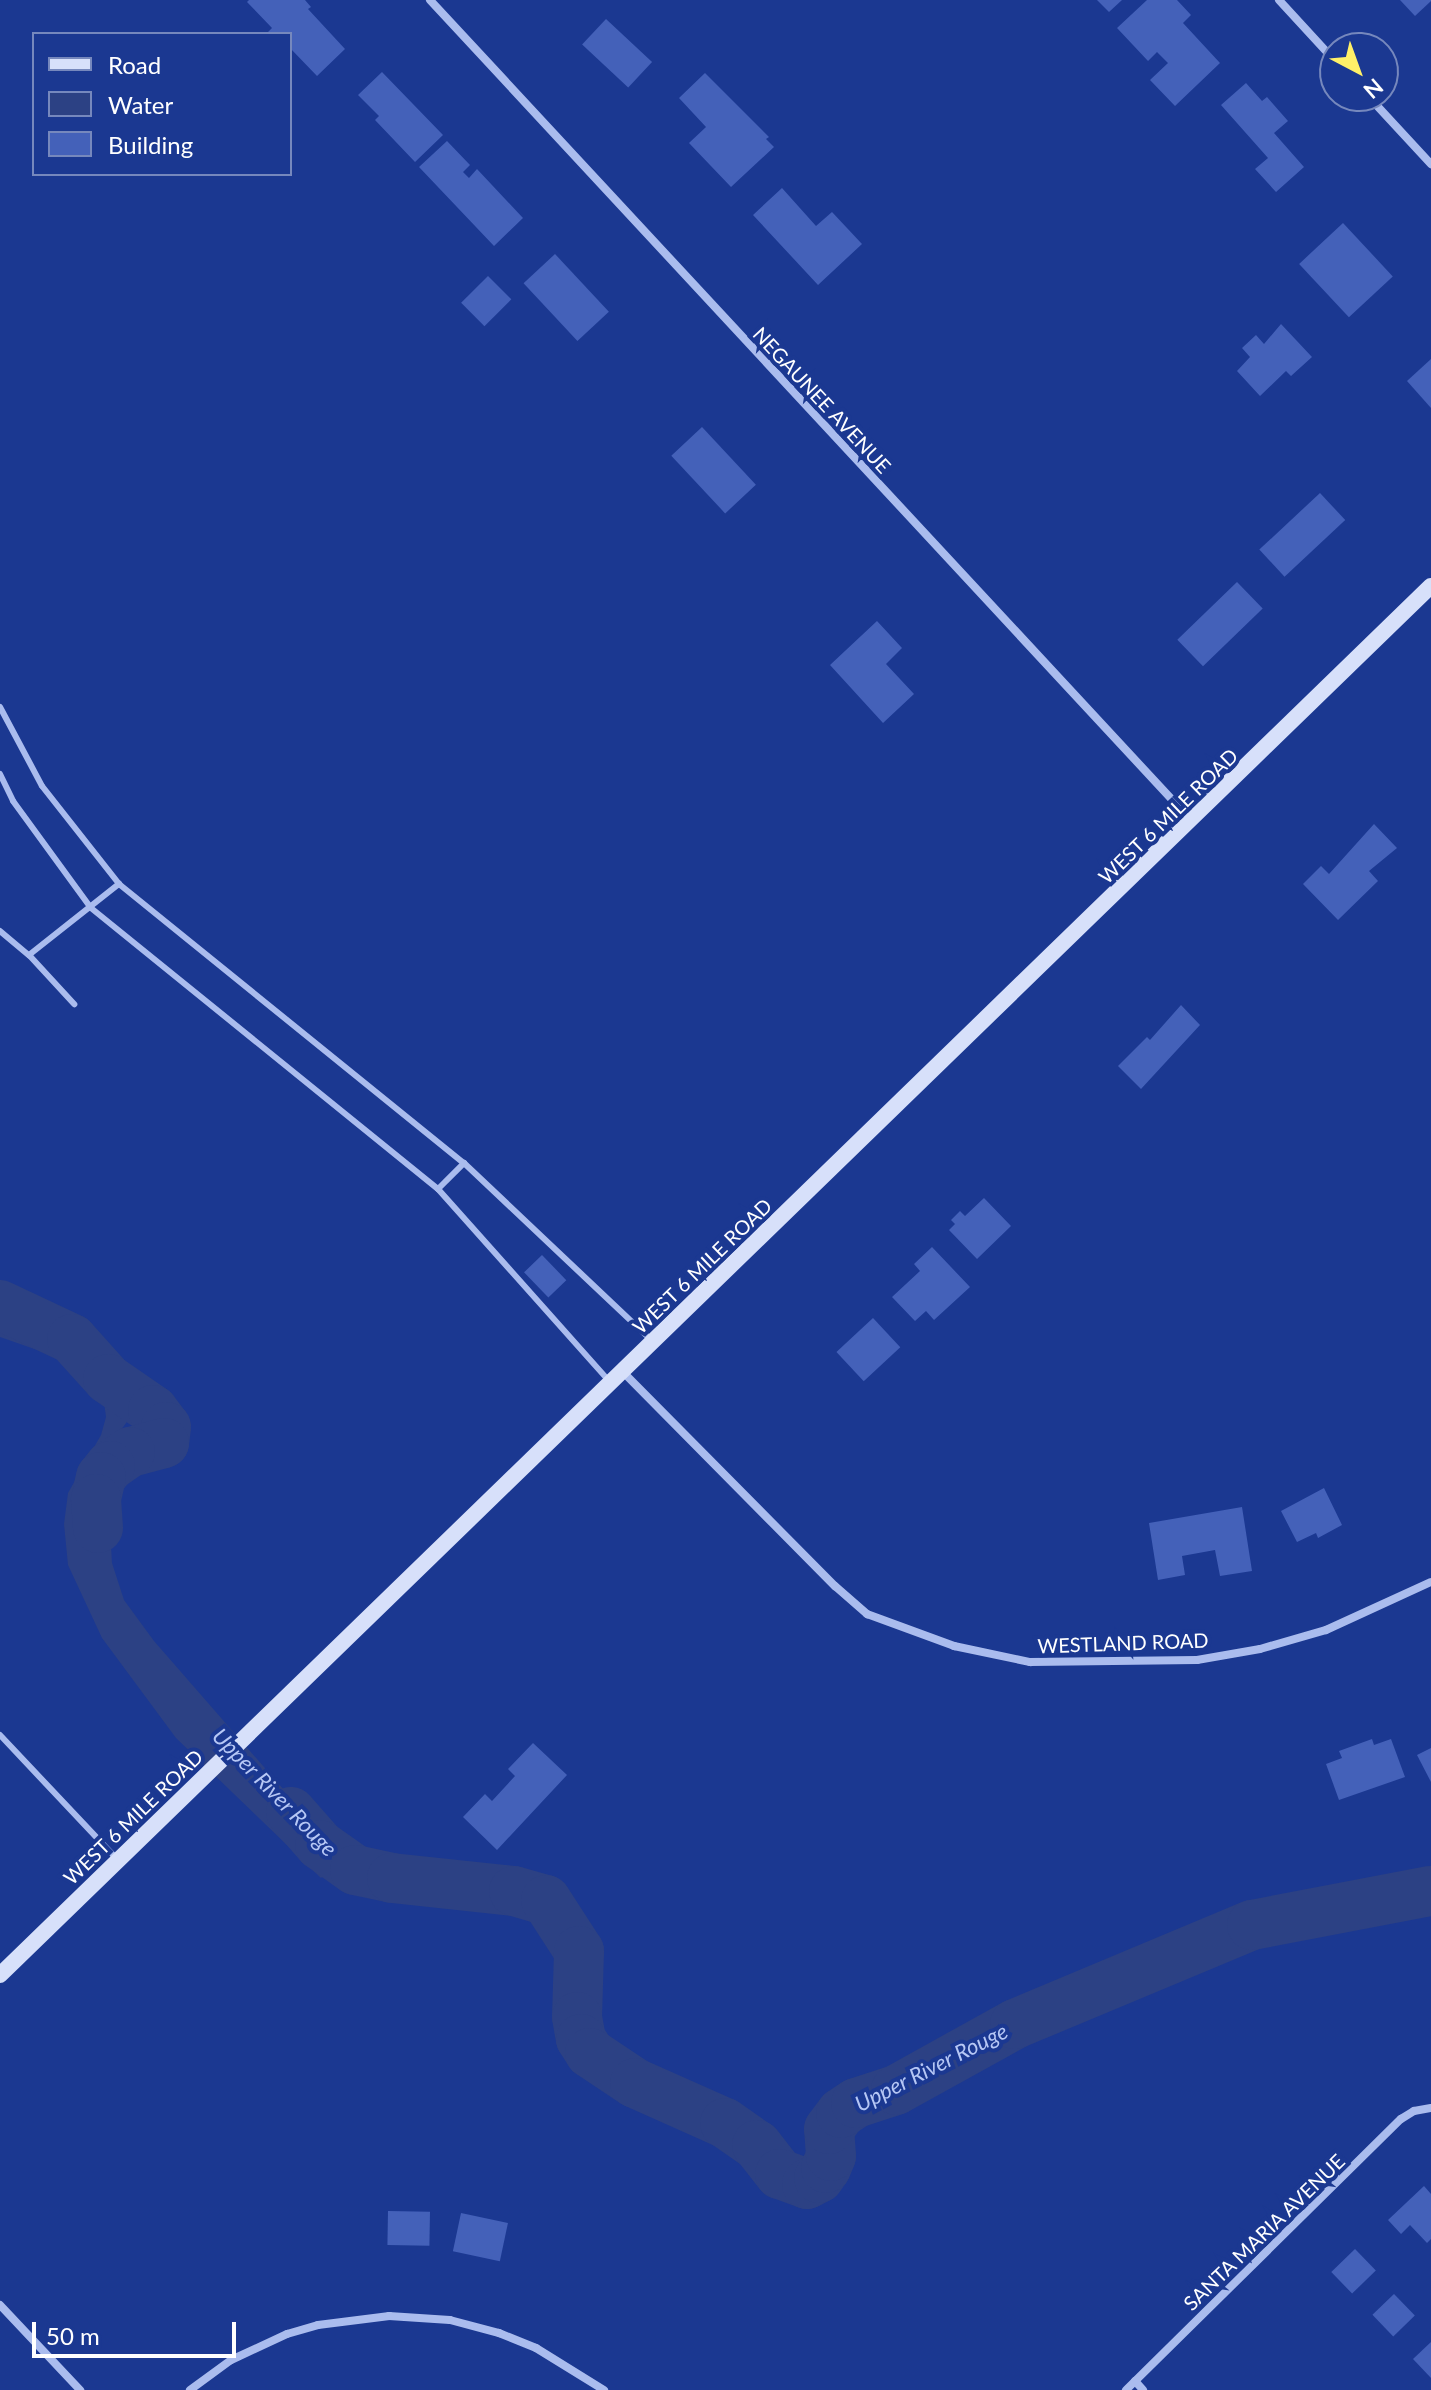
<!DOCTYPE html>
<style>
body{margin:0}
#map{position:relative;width:1431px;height:2390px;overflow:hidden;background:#1b3891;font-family:Lato,sans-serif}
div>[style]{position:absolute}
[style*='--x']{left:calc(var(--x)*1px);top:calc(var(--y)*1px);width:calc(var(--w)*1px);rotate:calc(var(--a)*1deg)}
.water>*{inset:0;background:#2c4184}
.river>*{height:50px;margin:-25px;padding:0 25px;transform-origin:25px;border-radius:25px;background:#2c4184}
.building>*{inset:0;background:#4461b9;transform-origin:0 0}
.lane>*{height:6px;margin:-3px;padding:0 3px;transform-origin:3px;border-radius:3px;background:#aabcee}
.street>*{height:8px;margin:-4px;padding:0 4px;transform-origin:4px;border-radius:4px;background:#aabcee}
.secondary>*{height:16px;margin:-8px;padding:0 8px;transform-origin:8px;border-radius:8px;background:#d7e0fa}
span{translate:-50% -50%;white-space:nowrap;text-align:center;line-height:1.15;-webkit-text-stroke:8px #1b3891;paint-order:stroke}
.street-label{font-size:20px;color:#fff}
.water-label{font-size:22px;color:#b6c7f5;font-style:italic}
.legend{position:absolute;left:32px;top:32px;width:260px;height:144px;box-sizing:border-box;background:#1b3891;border:2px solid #7688bd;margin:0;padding:10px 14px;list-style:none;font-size:24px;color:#fff}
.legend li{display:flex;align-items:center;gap:16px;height:40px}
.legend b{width:40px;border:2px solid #7688bd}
.north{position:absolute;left:1319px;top:32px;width:80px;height:80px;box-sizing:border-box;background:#1b3891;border:2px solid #7688bd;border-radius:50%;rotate:139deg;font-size:22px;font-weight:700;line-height:32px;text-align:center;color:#fff}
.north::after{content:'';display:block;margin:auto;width:28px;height:36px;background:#fff068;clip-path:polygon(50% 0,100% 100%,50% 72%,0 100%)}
.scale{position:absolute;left:32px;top:2322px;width:204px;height:36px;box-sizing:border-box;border:4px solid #fff;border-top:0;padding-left:10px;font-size:24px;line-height:28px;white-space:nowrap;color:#fff;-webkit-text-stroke:6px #1b3891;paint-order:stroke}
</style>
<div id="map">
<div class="water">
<i style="clip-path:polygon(0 1285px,43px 1310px,85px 1328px,118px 1371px,137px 1382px,132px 1415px,112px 1442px,108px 1493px,112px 1563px,124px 1600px,154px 1641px,284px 1790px,345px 1851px,321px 1878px,176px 1738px,102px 1638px,68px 1565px,64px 1524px,68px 1493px,101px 1435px,106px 1417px,103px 1395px,89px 1377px,66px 1360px,0 1337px)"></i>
</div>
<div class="river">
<i style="--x:0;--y:1305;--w:80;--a:25.3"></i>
<i style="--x:72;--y:1339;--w:54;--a:48"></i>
<i style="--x:108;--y:1379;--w:55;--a:34.6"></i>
<i style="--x:153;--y:1410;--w:21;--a:53"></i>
<i style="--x:166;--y:1427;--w:16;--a:97"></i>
<i style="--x:164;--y:1443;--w:35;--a:165"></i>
<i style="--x:130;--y:1452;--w:24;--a:145"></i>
<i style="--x:110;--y:1466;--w:14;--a:129"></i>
<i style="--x:101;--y:1477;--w:23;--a:103"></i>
<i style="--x:96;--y:1499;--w:29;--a:86"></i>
<i style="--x:291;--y:1812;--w:44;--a:48.7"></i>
<i style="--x:320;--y:1845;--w:43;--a:35.5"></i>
<i style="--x:355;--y:1870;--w:38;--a:12"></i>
<i style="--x:392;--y:1878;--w:123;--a:6.1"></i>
<i style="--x:514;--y:1891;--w:33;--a:16"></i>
<i style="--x:546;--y:1900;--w:61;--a:57.1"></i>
<i style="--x:579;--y:1951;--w:66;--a:91.7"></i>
<i style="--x:577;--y:2017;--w:22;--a:80"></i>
<i style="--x:581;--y:2039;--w:17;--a:57"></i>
<i style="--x:590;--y:2053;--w:54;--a:33.7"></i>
<i style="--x:635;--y:2083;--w:98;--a:24"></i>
<i style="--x:725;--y:2123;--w:39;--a:35"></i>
<i style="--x:757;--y:2145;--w:37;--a:52"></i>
<i style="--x:780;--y:2174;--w:29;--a:20"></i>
<i style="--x:807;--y:2184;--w:13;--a:-27"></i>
<i style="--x:819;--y:2178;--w:12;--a:-55"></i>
<i style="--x:826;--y:2168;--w:13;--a:-67"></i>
<i style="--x:831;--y:2156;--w:27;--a:-94"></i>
<i style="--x:829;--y:2129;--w:20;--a:-53"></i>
<i style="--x:841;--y:2113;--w:18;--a:-34"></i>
<i style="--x:856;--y:2103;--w:42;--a:-18"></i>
<i style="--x:896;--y:2090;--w:136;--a:-29"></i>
<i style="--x:1015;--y:2024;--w:257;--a:-22.7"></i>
<i style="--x:1252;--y:1925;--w:182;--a:-10.8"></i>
</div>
<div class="building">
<i style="clip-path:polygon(249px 0,305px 0,311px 7px,308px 9px,345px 49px,317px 76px,290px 48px,290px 34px,266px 34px,272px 28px,247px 2px)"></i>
<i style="clip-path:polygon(1097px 0,1122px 0,1109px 12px)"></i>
<i style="clip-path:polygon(1147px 0,1177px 0,1191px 15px,1183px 23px,1220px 63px,1175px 106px,1150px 80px,1168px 63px,1157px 52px,1148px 61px,1117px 28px)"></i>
<i style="clip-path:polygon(1400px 0,1431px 0,1431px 1px,1415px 16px)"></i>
<i style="left:606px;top:19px;width:63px;height:35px;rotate:43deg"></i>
<i style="clip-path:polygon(382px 72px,443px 135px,415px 162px,375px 120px,379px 116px,358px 95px)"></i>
<i style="clip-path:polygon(705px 73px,769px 137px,766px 139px,774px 147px,731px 187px,689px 143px,706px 127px,679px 98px)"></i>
<i style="clip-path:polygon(1246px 83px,1262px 101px,1267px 97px,1288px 121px,1274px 133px,1304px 167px,1276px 192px,1255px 169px,1268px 158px,1221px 105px)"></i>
<i style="clip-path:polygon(447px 141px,470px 165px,463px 172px,469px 178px,477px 169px,523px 218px,494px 246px,419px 167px)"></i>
<i style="clip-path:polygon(782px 188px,816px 226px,832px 212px,862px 244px,818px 285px,753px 215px)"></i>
<i style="left:1343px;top:223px;width:73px;height:60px;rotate:47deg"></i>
<i style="left:555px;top:254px;width:79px;height:43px;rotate:47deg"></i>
<i style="left:488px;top:276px;width:33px;height:38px;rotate:45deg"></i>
<i style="clip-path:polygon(1281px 324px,1312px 357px,1291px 376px,1286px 371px,1260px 396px,1237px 371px,1250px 357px,1242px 348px,1256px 335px,1264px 344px)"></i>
<i style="clip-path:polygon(1431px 359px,1431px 408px,1407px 381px)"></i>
<i style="left:702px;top:427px;width:79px;height:42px;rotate:47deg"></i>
<i style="left:1320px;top:493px;width:37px;height:83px;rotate:47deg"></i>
<i style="left:1237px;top:582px;width:37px;height:83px;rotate:46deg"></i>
<i style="clip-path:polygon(877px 621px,902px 648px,886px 664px,914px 694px,883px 723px,830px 665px)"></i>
<i style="clip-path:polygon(1374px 824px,1397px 848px,1369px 871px,1378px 881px,1338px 920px,1303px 884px,1321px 866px,1329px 874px)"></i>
<i style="clip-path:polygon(1181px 1005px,1200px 1025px,1141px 1089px,1118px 1066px,1147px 1037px,1150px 1040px)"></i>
<i style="clip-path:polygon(984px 1198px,1011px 1226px,977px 1259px,949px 1230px,955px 1224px,951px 1220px,960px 1211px,965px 1216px)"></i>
<i style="clip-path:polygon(932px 1247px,970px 1287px,934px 1320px,926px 1311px,915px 1321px,892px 1297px,920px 1271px,914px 1264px)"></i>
<i style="left:542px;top:1255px;width:35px;height:25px;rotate:46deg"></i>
<i style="left:873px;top:1318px;width:40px;height:50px;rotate:47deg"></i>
<i style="clip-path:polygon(1324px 1488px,1342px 1525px,1318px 1538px,1316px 1533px,1297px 1542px,1281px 1511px)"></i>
<i style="clip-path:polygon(1242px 1507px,1252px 1571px,1220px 1576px,1215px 1550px,1182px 1556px,1185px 1575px,1158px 1580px,1149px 1523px)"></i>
<i style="clip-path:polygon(1372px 1739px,1374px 1745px,1391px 1739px,1405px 1777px,1339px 1800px,1326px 1764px,1342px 1758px,1339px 1751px)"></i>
<i style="clip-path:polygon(533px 1743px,567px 1775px,497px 1850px,463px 1817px,485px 1794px,492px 1801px,515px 1776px,508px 1769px)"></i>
<i style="clip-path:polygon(1431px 1748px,1431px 1782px,1417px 1755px)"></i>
<i style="clip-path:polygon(1424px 2186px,1431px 2194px,1431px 2239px,1427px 2243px,1410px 2225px,1401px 2234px,1388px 2220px)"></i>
<i style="left:388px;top:2211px;width:42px;height:34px;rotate:1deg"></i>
<i style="left:461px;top:2213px;width:48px;height:39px;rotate:12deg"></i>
<i style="left:1355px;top:2249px;width:30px;height:33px;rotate:46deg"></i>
<i style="left:1394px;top:2294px;width:30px;height:30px;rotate:46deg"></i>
<i style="clip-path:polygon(1431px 2342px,1431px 2378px,1413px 2359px)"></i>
</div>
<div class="lane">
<i style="--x:0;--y:707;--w:89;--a:62"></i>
<i style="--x:42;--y:786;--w:125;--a:51.8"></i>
<i style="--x:119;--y:884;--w:444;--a:39"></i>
<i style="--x:464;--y:1163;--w:256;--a:43.4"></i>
<i style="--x:0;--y:774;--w:30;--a:64"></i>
<i style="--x:13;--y:801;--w:132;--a:53.9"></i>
<i style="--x:91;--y:908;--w:447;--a:39"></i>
<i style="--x:438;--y:1189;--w:259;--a:48.3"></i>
<i style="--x:0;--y:931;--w:38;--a:40"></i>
<i style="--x:29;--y:955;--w:67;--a:47.4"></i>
<i style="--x:29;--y:955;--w:115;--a:-38.3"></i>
<i style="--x:438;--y:1189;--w:37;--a:-45"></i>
<i style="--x:0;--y:1735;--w:172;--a:46.7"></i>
</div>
<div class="street">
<i style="--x:430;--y:0;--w:1119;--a:47.14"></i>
<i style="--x:1279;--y:0;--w:83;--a:47.4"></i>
<i style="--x:1368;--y:96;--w:93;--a:47.2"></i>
<i style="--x:622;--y:1371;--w:303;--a:45.3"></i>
<i style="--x:835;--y:1586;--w:43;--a:41.2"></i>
<i style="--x:867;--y:1614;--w:93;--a:20.2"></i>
<i style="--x:954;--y:1646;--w:78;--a:11.9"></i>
<i style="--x:1030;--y:1662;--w:167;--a:-0.7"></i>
<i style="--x:1197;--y:1660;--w:64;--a:-9.9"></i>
<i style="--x:1260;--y:1649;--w:69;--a:-16.1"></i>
<i style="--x:1326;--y:1630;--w:115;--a:-24.6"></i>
<i style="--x:0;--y:2305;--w:117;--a:46.7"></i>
<i style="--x:1135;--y:2381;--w:12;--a:48"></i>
<i style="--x:190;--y:2390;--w:51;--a:-36.2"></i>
<i style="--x:231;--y:2360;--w:62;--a:-24.9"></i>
<i style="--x:287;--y:2334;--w:32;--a:-16"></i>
<i style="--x:318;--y:2325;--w:72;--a:-7.2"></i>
<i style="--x:389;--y:2316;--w:61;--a:3.8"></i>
<i style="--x:450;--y:2320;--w:51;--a:14.9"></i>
<i style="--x:499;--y:2333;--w:40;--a:22"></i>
<i style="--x:536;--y:2348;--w:80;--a:31.7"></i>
<i style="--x:1126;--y:2390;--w:386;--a:-44.6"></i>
<i style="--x:1401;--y:2119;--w:15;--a:-32"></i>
<i style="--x:1414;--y:2111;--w:17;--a:-10"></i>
</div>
<div class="secondary">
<i style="--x:0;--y:1975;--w:1994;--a:-44.15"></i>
</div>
<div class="street-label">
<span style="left:822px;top:400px;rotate:47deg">NEGAUNEE AVENUE</span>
<span style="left:1168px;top:816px;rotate:-44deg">WEST 6 MILE ROAD</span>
<span style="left:702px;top:1266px;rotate:-44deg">WEST 6 MILE ROAD</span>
<span style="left:1123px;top:1643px;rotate:-2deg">WESTLAND ROAD</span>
<span style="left:133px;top:1817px;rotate:-44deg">WEST 6 MILE ROAD</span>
<span style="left:1264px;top:2232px;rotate:-44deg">SANTA MARIA AVENUE</span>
</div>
<div class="water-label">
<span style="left:275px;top:1792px;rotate:46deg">Upper River Rouge</span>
<span style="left:931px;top:2067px;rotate:-27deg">Upper River Rouge</span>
</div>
<ul class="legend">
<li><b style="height:10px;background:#d7e0fa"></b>Road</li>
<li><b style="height:22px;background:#2c4184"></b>Water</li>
<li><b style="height:22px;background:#4461b9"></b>Building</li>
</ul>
<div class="north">N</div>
<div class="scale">50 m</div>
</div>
